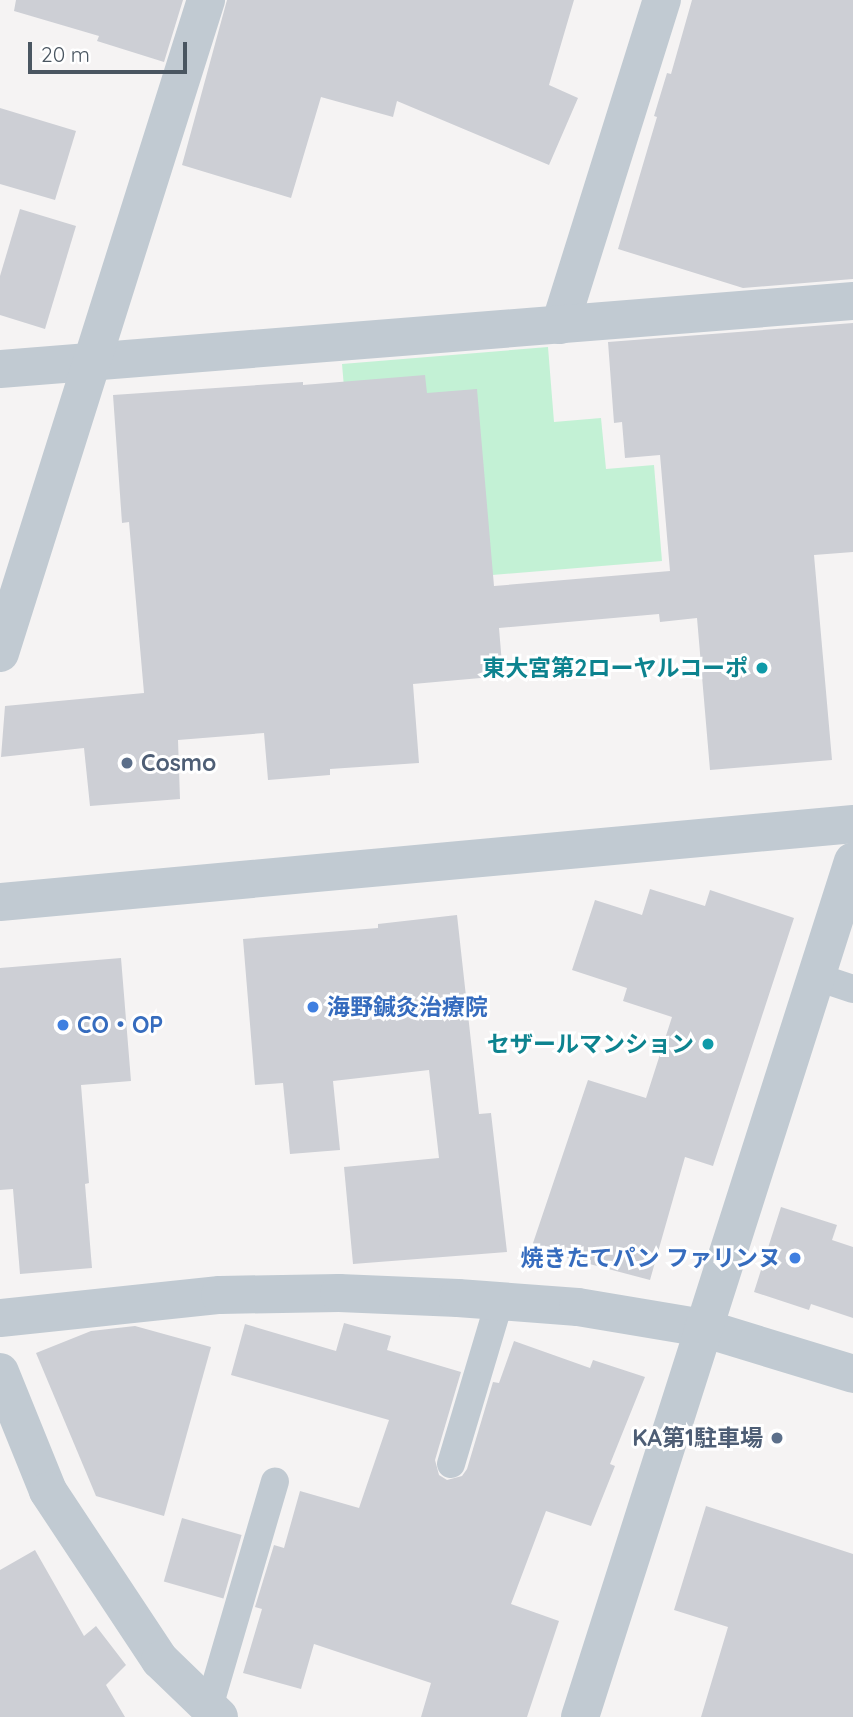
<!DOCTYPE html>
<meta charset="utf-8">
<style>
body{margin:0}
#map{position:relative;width:853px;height:1717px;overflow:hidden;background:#f5f3f3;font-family:Quicksand,"Noto Sans JP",sans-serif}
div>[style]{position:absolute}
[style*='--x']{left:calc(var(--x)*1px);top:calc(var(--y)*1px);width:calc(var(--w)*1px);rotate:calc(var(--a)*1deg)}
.green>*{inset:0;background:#c3f1d5}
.building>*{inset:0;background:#cdcfd5;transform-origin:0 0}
.service>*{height:28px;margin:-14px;padding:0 14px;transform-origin:14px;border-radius:14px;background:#c1cad2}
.minor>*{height:38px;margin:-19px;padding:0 19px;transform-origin:19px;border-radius:19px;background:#c1cad2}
.tertiary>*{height:38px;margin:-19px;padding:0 19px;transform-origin:19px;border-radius:19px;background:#c1cad2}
.dots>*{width:19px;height:19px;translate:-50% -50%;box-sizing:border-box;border:4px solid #fff;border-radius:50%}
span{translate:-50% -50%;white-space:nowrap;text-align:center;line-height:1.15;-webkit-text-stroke:6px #fff;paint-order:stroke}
.culture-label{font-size:23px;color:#0d838f;font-weight:700}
.right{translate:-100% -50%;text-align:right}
.service-label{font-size:23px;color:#4e5e75;font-weight:700}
.left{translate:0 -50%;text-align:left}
.shop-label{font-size:23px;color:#366cbe;font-weight:700}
.scale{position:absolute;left:28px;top:42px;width:159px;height:32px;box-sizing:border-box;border:4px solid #4a5661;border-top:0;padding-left:9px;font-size:21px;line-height:24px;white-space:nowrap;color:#4a5661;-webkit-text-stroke:5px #fff;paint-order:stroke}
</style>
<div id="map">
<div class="green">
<i style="clip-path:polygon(548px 347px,554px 422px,601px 418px,606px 469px,654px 465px,662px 561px,361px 586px,342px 364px)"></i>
</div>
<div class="building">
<i style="clip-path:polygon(16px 0,183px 0,164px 62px,97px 41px,99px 36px,14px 11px)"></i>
<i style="clip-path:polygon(227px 0,574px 0,549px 85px,578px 98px,549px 165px,397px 101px,393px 117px,321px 97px,291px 198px,182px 165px)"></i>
<i style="clip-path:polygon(692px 0,853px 0,853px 279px,743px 288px,618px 249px,657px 117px,654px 116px,667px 73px,671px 74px)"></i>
<i style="clip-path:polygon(0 108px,76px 131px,55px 200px,0 184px)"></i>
<i style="clip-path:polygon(20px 209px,76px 226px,45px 329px,0 315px,0 276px)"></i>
<i style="clip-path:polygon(853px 323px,853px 552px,814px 555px,832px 760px,710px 770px,697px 618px,660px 622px,659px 614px,499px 628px,503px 676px,413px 684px,419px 763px,330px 769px,330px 775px,268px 780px,264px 733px,178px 740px,180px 799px,90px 806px,84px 748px,1px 757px,5px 706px,144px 693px,129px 522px,122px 523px,113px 395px,303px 382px,303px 385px,425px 375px,427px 393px,477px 389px,494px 586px,670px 571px,660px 455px,625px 458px,622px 422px,614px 423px,608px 342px)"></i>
<i style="clip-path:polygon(650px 889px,705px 906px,710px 890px,794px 918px,713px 1166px,685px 1157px,650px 1280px,544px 1252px,546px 1248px,531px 1249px,588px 1080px,646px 1098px,672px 1017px,623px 1001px,627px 988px,572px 970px,595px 900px,642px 915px)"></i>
<i style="clip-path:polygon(457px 915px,479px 1114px,491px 1113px,507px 1252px,353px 1264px,344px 1167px,439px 1158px,429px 1070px,333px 1081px,340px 1150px,290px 1154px,283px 1083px,255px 1085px,243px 939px,378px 928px,378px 924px)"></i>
<i style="clip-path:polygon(121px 958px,131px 1081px,81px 1085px,89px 1183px,85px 1184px,92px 1268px,20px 1274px,13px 1189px,0 1190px,0 968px)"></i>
<i style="clip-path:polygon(781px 1207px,837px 1225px,832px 1240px,853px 1247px,853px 1318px,811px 1304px,809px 1310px,754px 1292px)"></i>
<i style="clip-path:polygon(344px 1323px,391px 1336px,387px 1350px,461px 1372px,435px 1460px,439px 1475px,447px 1480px,462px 1476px,467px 1469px,493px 1382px,499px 1383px,514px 1341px,590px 1368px,593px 1360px,645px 1377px,610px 1464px,615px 1466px,591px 1526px,546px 1511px,511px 1604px,559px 1621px,527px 1717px,421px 1717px,431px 1683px,314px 1644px,301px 1689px,243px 1673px,262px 1609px,255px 1607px,274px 1545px,284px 1548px,300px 1491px,359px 1508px,389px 1420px,231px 1375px,245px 1324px,336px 1351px)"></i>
<i style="clip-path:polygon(135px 1326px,211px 1347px,164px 1516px,96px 1496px,36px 1353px,91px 1331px)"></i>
<i style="clip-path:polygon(706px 1506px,853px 1554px,853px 1717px,701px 1717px,728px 1627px,674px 1610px)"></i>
<i style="left:182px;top:1518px;width:62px;height:66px;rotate:16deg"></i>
<i style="clip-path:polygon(35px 1550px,84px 1636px,96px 1626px,126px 1665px,106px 1685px,125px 1717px,0 1717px,0 1570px)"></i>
</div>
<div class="service">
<i style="--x:814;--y:976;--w:41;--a:18.4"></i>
<i style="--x:451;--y:1464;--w:171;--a:-73.4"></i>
<i style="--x:209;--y:1707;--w:235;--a:-73.7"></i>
</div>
<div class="minor">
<i style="--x:560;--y:325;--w:341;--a:-72.6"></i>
<i style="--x:0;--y:369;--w:856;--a:-4.56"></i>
<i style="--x:0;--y:653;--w:685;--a:-72.49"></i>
<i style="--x:0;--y:1318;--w:221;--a:-6"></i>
<i style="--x:220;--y:1295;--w:119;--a:-1"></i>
<i style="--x:339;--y:1293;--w:119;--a:2.4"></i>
<i style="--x:458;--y:1298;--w:120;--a:4.3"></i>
<i style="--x:578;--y:1307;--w:127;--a:9.5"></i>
<i style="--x:703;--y:1328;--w:157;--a:17"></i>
</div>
<div class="tertiary">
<i style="--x:0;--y:902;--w:857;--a:-5.22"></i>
<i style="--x:0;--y:1372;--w:128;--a:68"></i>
<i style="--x:48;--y:1491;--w:203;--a:56.5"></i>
<i style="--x:160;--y:1660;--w:82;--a:44"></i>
<i style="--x:580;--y:1717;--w:898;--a:-72.31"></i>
</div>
<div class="dots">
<i style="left:762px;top:668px;background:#0f9aa8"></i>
<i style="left:127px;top:763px;background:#5c6f8a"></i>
<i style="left:313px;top:1007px;background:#3f7fe0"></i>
<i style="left:63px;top:1025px;background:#3f7fe0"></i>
<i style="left:708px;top:1044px;background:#0f9aa8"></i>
<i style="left:795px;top:1258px;background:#3f7fe0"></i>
<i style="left:777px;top:1438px;background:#5c6f8a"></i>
</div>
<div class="culture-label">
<span class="right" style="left:748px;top:668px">東大宮第2ローヤルコーポ</span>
<span class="right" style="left:694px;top:1044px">セザールマンション</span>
</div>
<div class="service-label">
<span class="left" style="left:141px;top:763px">Cosmo</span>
<span class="right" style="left:763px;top:1438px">KA第1駐車場</span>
</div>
<div class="shop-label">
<span class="left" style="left:327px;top:1007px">海野鍼灸治療院</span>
<span class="left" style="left:77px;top:1025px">CO・OP</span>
<span class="right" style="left:781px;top:1258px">焼きたてパン ファリンヌ</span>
</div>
<div class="scale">20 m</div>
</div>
